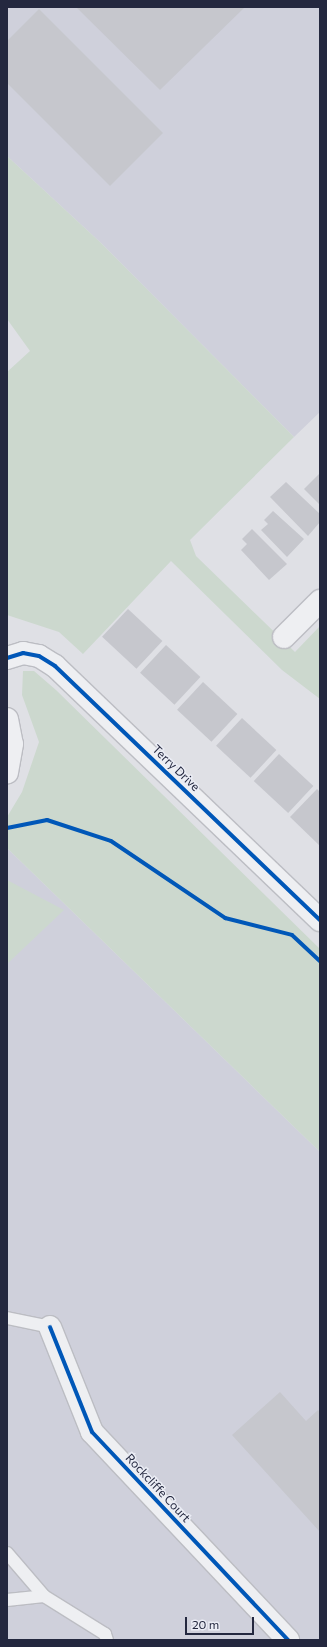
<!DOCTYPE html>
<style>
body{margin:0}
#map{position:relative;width:327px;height:1647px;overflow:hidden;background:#dfe0e5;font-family:Commissioner,sans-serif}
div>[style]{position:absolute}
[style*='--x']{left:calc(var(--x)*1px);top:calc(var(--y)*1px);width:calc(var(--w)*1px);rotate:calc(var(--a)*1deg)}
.built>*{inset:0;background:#cfd0db}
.green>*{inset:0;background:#ccd8ce}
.building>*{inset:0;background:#c6c7cd;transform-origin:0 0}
.roads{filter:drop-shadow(1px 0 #bcbdc3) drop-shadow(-1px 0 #bcbdc3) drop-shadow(0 1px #bcbdc3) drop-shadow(0 -1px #bcbdc3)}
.service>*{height:12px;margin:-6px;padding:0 6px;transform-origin:6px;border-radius:6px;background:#eeeff2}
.minor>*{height:22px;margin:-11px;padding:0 11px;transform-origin:11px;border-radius:11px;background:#eeeff2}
.cycleway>*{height:4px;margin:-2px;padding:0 2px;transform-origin:2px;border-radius:2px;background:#0057b8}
span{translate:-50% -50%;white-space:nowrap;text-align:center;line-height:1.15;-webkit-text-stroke:3px #ebedf5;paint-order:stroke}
.street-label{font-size:12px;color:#24283f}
.frame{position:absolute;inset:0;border:8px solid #24283f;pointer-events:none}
.scale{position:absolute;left:185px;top:1617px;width:69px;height:18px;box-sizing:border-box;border:2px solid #24283f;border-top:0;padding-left:5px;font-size:12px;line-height:14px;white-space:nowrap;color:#24283f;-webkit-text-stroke:3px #ebedf5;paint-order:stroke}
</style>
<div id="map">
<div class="built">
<i style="clip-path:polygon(7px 7px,320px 7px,320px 412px,294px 437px,101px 243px,7px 156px)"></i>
<i style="clip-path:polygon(7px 848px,320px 1152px,320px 1640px,7px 1640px)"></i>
</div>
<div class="green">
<i style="clip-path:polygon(7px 156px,101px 243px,294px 437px,190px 540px,196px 556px,295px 652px,320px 626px,320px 699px,282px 670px,171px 561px,83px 654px,59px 632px,7px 615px,7px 372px,30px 351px,7px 319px)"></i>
<i style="clip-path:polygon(23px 671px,34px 671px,56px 690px,320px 949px,320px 1152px,7px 848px,7px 817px,22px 792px,39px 742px,22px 695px)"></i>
<i style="clip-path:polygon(7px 880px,64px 910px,7px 964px)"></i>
</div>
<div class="building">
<i style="clip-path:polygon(76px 7px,245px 7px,160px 90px)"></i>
<i style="clip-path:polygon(39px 9px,163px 133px,110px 186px,7px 83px,7px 41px)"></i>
<i style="clip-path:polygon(320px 473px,320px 505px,304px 489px)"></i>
<i style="clip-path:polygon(286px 482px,320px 514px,320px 522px,308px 536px,270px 497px)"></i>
<i style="clip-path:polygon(273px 511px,304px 539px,287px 557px,261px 530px,268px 524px,264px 520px)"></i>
<i style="clip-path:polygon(252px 529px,287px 564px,269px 580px,241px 550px,247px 544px,242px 539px)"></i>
<i style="left:128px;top:609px;width:47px;height:38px;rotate:43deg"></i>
<i style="left:166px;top:645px;width:47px;height:38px;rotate:43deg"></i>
<i style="left:203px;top:682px;width:47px;height:38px;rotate:43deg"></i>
<i style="left:242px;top:718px;width:47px;height:38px;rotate:43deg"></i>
<i style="left:279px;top:754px;width:47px;height:37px;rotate:43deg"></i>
<i style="clip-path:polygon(317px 789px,320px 792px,320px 846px,290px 817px)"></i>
<i style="clip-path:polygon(280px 1392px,306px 1421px,318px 1410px,320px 1412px,320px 1532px,232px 1435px)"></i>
</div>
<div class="roads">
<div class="service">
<i style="--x:7;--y:1318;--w:44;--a:11.8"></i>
<i style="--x:7;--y:1553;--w:57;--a:49.3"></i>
<i style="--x:44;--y:1596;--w:72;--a:31.9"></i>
<i style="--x:105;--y:1634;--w:6;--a:72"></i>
<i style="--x:7;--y:1600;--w:37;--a:-6"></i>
</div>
<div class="minor">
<i style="--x:284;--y:637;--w:51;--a:-45"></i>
<i style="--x:7;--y:658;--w:17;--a:-17"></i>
<i style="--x:23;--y:653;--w:16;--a:11"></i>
<i style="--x:39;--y:656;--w:19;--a:32"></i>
<i style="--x:55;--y:666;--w:367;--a:43.8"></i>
<i style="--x:7;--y:719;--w:25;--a:79"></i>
<i style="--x:12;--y:744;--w:29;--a:100"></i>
<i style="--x:50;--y:1327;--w:113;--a:68.2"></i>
<i style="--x:92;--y:1432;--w:286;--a:46.7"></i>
</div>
</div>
<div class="cycleway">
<i style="--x:7;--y:658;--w:17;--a:-17"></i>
<i style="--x:23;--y:653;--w:16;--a:11"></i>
<i style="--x:39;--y:656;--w:19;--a:32"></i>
<i style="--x:55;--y:666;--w:367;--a:43.8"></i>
<i style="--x:7;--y:828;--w:41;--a:-11.3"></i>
<i style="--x:47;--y:820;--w:67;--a:18.2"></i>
<i style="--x:111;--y:841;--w:138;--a:34"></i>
<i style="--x:225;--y:918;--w:69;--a:14.2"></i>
<i style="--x:292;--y:935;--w:38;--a:43"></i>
<i style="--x:50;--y:1327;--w:113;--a:68.2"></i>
<i style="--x:92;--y:1432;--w:286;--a:46.7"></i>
</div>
<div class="street-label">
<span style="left:176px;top:768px;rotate:44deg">Terry Drive</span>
<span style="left:158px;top:1488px;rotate:47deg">Rockcliffe Court</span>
</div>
<div class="frame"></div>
<div class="scale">20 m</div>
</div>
